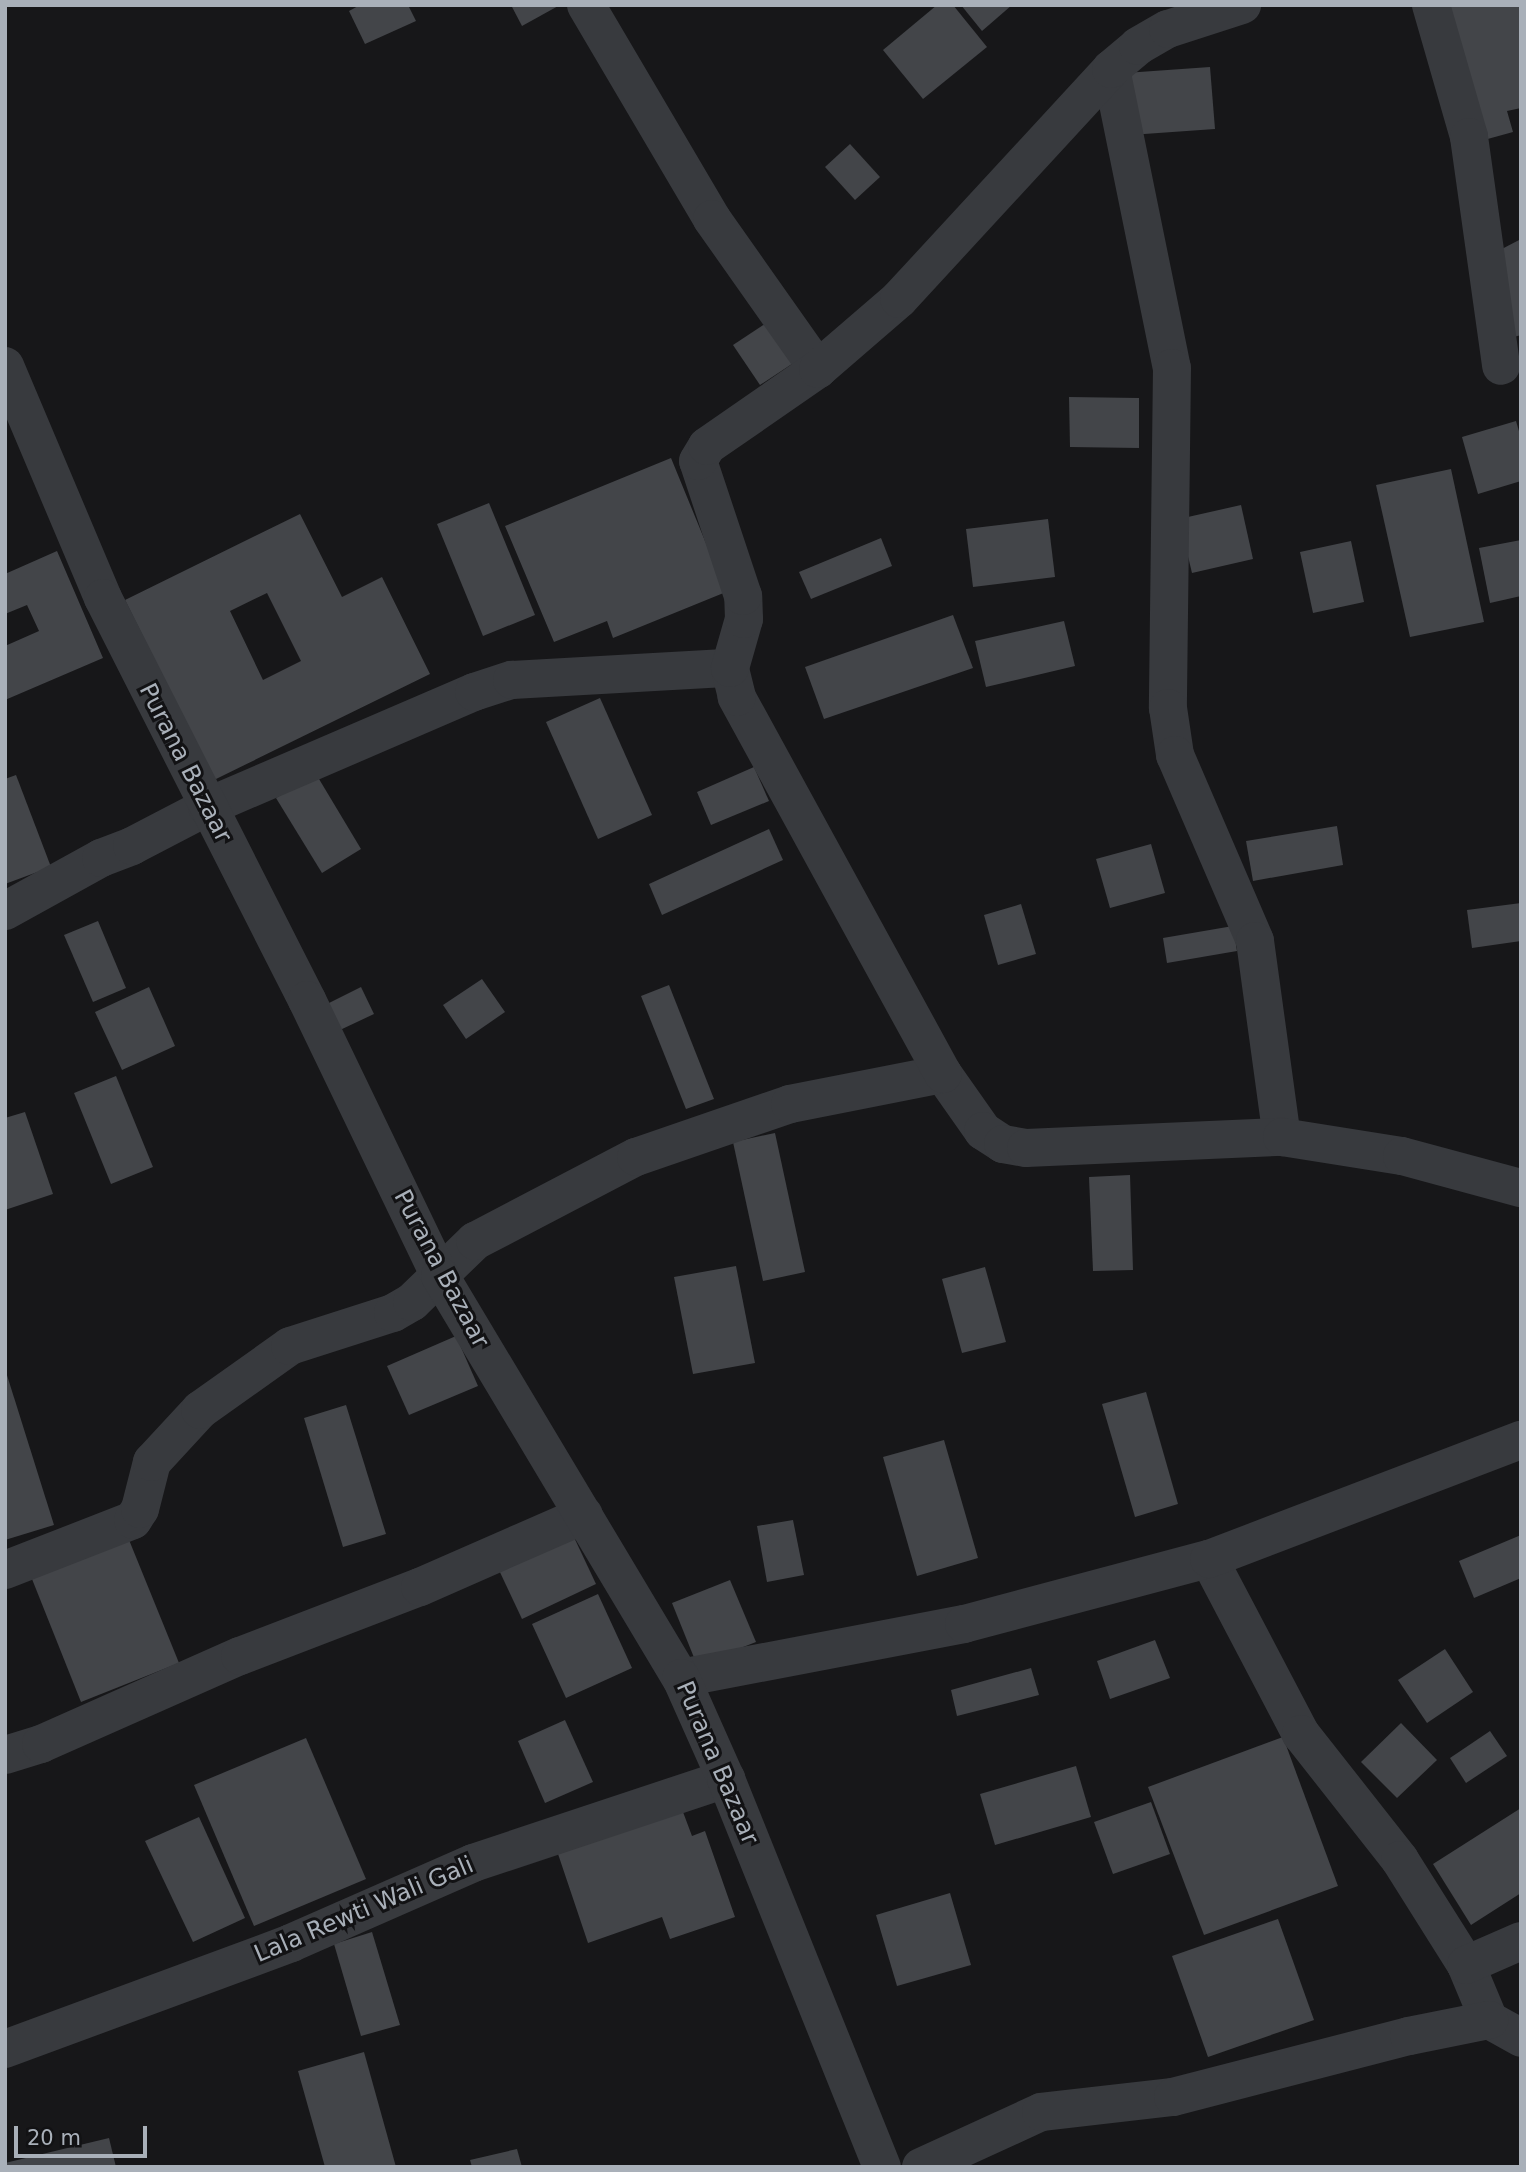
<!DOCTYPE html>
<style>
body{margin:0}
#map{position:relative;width:1526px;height:2172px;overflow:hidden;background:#171719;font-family:"DejaVu Sans",sans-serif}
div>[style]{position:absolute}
.building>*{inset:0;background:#434549}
.minor>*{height:38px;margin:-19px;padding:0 19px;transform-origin:19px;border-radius:19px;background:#383a3e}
.tertiary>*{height:38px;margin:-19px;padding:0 19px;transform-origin:19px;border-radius:19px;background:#383a3e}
span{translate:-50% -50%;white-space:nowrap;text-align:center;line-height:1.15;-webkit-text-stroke:6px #121214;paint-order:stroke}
.street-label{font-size:24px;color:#a9b0b9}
.frame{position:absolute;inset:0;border:7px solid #a9b0b9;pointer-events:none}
.scale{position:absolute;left:14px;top:2126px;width:133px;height:32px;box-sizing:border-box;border:4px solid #a9b0b9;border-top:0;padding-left:9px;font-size:21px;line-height:24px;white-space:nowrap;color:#a9b0b9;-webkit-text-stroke:5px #121214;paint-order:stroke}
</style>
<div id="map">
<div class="building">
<i style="clip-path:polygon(360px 5px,408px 5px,416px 21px,365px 44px,349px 11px)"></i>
<i style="clip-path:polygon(511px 5px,560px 5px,522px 26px)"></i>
<i style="clip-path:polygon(937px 5px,953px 5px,987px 47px,923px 99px,883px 50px)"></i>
<i style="clip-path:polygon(961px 5px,1012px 5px,982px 31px)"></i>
<i style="clip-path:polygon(1446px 5px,1521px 5px,1521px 108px,1507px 111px,1513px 132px,1484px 140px)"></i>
<i style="clip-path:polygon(1210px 67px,1215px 129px,1130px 135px,1125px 73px)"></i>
<i style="clip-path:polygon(850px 144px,880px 177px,855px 200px,825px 167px)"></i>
<i style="clip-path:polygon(1521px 239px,1521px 335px,1507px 339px,1498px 251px)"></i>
<i style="clip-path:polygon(771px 320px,798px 360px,760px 385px,733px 345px)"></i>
<i style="clip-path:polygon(1069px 397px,1139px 398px,1139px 448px,1070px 447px)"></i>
<i style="clip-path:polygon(1516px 421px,1521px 438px,1521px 481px,1478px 494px,1462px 437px)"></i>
<i style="clip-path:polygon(671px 458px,726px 592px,613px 638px,607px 621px,554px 642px,505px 526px)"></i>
<i style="clip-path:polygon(1451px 469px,1484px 622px,1410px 637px,1376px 485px)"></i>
<i style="clip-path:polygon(489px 503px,535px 615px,483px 636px,437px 524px)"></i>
<i style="clip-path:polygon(1241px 505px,1253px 559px,1192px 573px,1179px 519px)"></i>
<i style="clip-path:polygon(evenodd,300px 514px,342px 597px,382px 577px,430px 674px,214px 780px,125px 600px,300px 514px,267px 593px,301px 661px,263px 680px,230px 611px,267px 593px)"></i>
<i style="clip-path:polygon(1048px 519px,1055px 577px,973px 587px,966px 529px)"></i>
<i style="clip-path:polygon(881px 538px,892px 566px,811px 599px,799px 572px)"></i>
<i style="clip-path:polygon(1521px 540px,1521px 596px,1490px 603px,1479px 548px)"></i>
<i style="clip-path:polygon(1351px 541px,1364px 602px,1313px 613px,1300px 552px)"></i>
<i style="clip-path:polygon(57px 551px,103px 658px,5px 700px,5px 646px,39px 631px,27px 605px,5px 614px,5px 574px)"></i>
<i style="clip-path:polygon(953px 615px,973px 668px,824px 719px,805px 667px)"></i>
<i style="clip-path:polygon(1064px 621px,1075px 666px,986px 687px,975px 641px)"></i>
<i style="clip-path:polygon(600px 698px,652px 815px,598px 839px,546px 722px)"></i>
<i style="clip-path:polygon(754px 767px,769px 801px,711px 825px,697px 792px)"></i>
<i style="clip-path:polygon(316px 774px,361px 849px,322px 873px,276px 798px)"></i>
<i style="clip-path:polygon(16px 775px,51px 867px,5px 884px,5px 779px)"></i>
<i style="clip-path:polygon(1337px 826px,1343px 865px,1253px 881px,1246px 841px)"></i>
<i style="clip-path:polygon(769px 829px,783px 860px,662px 915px,649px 884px)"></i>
<i style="clip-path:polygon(1151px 844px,1165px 893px,1110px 908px,1096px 859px)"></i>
<i style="clip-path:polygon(1521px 903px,1521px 941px,1472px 948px,1467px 910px)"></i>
<i style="clip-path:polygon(1021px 904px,1036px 954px,998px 965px,984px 915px)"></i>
<i style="clip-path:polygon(98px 921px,126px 988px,93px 1002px,64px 935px)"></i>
<i style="clip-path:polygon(1233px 926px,1237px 951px,1167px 963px,1163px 938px)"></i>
<i style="clip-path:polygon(482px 979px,505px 1012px,466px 1039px,443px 1005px)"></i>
<i style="clip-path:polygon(669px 985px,714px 1099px,686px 1109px,641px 996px)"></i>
<i style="clip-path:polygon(149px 987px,175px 1046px,122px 1070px,95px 1012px)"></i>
<i style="clip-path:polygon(361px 987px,374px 1014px,340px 1030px,327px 1004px)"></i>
<i style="clip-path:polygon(116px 1076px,153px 1167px,111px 1184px,74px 1093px)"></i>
<i style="clip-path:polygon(25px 1112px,53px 1194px,5px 1210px,5px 1118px)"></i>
<i style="clip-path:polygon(775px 1133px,805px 1272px,763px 1281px,733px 1142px)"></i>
<i style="clip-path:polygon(1130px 1175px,1133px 1270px,1093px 1271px,1089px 1177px)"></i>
<i style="clip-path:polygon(736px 1266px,755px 1363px,693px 1374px,674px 1277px)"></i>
<i style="clip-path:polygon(985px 1267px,1006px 1342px,962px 1353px,942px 1279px)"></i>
<i style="clip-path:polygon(456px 1336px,478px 1386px,409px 1415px,387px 1366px)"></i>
<i style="clip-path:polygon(6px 1372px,54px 1525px,5px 1540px,5px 1373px)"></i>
<i style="clip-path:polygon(1146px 1392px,1178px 1504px,1135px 1517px,1102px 1404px)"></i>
<i style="clip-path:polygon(346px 1405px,386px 1534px,343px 1547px,304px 1418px)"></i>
<i style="clip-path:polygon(944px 1440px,978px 1558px,917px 1576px,883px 1457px)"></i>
<i style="clip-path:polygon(793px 1520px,804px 1575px,767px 1582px,757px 1526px)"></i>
<i style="clip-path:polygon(125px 1530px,179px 1663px,81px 1702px,28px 1569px)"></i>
<i style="clip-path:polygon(572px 1533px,596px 1584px,522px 1619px,498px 1568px)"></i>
<i style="clip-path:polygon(1521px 1535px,1521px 1578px,1474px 1598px,1459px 1561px)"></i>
<i style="clip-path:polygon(730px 1580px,756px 1642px,697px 1665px,672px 1603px)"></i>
<i style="clip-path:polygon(598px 1594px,632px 1668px,566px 1698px,532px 1624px)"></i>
<i style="clip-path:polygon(1155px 1640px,1170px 1678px,1110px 1699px,1097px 1661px)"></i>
<i style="clip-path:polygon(1445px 1649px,1473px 1692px,1427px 1723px,1398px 1680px)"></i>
<i style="clip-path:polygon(1031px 1668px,1039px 1695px,957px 1716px,951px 1690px)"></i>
<i style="clip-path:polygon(565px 1720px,593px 1782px,545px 1803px,518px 1741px)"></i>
<i style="clip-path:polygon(1401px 1723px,1437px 1760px,1397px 1798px,1361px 1762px)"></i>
<i style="clip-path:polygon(1490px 1731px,1507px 1756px,1466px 1783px,1450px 1758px)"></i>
<i style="clip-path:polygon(1283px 1737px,1338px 1886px,1204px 1935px,1148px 1787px)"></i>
<i style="clip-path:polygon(306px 1738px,366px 1879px,254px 1926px,194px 1785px)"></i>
<i style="clip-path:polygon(1076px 1766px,1091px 1817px,995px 1845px,980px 1794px)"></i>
<i style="clip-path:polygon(1151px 1802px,1170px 1854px,1113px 1874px,1094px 1822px)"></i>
<i style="clip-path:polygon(680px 1804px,692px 1836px,705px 1831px,735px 1917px,670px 1939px,662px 1917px,588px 1943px,556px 1848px)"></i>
<i style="clip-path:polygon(1521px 1808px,1521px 1893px,1471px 1925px,1433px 1864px)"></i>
<i style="clip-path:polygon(199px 1817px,245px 1918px,193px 1942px,145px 1841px)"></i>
<i style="clip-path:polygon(950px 1893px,971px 1965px,897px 1986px,876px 1915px)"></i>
<i style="clip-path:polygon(1278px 1919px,1314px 2020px,1208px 2057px,1172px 1956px)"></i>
<i style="clip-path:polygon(372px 1932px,400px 2025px,361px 2036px,334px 1944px)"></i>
<i style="clip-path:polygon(364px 2052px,396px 2167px,325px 2167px,298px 2071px)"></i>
<i style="clip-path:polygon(109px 2138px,116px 2167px,5px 2167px,5px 2163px)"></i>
<i style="clip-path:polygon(517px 2149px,522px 2167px,472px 2167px,470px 2160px)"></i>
</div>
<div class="minor">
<i style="left:586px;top:5px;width:248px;rotate:59.5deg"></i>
<i style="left:712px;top:219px;width:184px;rotate:54.8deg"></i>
<i style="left:1431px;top:5px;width:137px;rotate:73.9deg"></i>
<i style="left:1469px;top:137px;width:231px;rotate:82deg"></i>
<i style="left:1111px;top:69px;width:305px;rotate:78.5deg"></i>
<i style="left:1172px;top:368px;width:340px;rotate:90.7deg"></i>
<i style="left:1168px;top:708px;width:48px;rotate:81.5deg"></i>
<i style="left:1175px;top:755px;width:202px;rotate:66.7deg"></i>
<i style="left:1255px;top:941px;width:198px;rotate:82.2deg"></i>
<i style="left:5px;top:911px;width:110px;rotate:-28.9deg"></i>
<i style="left:101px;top:858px;width:33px;rotate:-21deg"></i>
<i style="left:132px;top:846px;width:85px;rotate:-27.5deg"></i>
<i style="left:207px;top:807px;width:291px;rotate:-23.3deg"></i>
<i style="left:474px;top:692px;width:40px;rotate:-18deg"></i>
<i style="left:512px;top:680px;width:218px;rotate:-3.2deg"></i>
<i style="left:943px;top:1074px;width:70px;rotate:54.9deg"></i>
<i style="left:983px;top:1131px;width:24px;rotate:33deg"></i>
<i style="left:1003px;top:1144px;width:23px;rotate:10deg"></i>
<i style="left:1026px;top:1148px;width:256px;rotate:-2.5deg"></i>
<i style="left:1282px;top:1137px;width:121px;rotate:9deg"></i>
<i style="left:1402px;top:1156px;width:123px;rotate:15.1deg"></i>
<i style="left:1209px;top:1559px;width:198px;rotate:62.3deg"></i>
<i style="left:1301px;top:1734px;width:160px;rotate:51.8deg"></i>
<i style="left:1400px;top:1860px;width:124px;rotate:57.8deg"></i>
<i style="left:1466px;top:1965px;width:60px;rotate:67.3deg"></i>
<i style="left:1489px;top:2020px;width:37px;rotate:29deg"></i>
<i style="left:5px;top:1570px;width:137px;rotate:-21.3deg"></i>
<i style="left:133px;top:1520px;width:13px;rotate:-58deg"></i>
<i style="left:140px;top:1509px;width:49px;rotate:-75.7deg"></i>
<i style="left:152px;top:1462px;width:71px;rotate:-47.3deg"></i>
<i style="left:200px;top:1410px;width:110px;rotate:-35.4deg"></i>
<i style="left:290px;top:1346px;width:108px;rotate:-17.8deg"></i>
<i style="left:393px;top:1313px;width:22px;rotate:-30deg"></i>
<i style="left:412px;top:1302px;width:88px;rotate:-44.1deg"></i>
<i style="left:475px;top:1241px;width:182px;rotate:-27.6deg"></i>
<i style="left:636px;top:1157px;width:163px;rotate:-19deg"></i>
<i style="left:790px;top:1104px;width:156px;rotate:-11.1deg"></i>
<i style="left:943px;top:1074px;width:430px;rotate:-118.7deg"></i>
<i style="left:737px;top:697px;width:30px;rotate:-104deg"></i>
<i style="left:730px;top:668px;width:51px;rotate:-74.1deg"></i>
<i style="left:744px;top:619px;width:23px;rotate:-92deg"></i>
<i style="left:743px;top:596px;width:142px;rotate:-108.4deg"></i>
<i style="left:698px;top:461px;width:17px;rotate:-59deg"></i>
<i style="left:707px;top:446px;width:135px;rotate:-34.7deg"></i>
<i style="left:818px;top:369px;width:107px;rotate:-40.8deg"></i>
<i style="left:899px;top:299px;width:313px;rotate:-47.3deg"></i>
<i style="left:1111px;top:69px;width:35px;rotate:-40deg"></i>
<i style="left:1138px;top:46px;width:34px;rotate:-30deg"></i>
<i style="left:1168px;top:29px;width:78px;rotate:-18deg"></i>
<i style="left:681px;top:1678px;width:288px;rotate:-10.8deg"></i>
<i style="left:964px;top:1624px;width:253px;rotate:-14.9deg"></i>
<i style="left:1209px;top:1559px;width:334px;rotate:-20.9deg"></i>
<i style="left:5px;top:1755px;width:38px;rotate:-17deg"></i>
<i style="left:41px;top:1744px;width:218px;rotate:-23.9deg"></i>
<i style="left:240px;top:1656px;width:193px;rotate:-21deg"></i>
<i style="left:420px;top:1587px;width:179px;rotate:-23.7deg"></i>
<i style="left:1466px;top:1965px;width:60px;rotate:-23.6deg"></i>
<i style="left:5px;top:2049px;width:305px;rotate:-20.3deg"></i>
<i style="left:291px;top:1943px;width:199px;rotate:-23.7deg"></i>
<i style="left:473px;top:1863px;width:267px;rotate:-18.4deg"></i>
<i style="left:921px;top:2167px;width:132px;rotate:-24.6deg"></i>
<i style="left:1041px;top:2112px;width:133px;rotate:-6.5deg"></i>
<i style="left:1173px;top:2097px;width:244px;rotate:-14.5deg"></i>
<i style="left:1409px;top:2036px;width:82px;rotate:-11.3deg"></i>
</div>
<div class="tertiary">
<i style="left:5px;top:366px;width:252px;rotate:67.1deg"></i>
<i style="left:103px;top:598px;width:451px;rotate:63.1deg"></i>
<i style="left:307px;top:1000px;width:306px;rotate:64.3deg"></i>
<i style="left:440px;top:1276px;width:469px;rotate:59.1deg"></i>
<i style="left:681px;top:1678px;width:111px;rotate:66deg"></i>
<i style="left:726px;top:1779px;width:418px;rotate:68.1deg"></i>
</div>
<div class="street-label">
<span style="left:185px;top:763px;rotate:63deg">Purana Bazaar</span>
<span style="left:441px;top:1269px;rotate:62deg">Purana Bazaar</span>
<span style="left:717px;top:1763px;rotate:67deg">Purana Bazaar</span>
<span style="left:364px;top:1910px;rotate:-23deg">Lala Rewti Wali Gali</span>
</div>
<div class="frame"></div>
<div class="scale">20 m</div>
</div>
